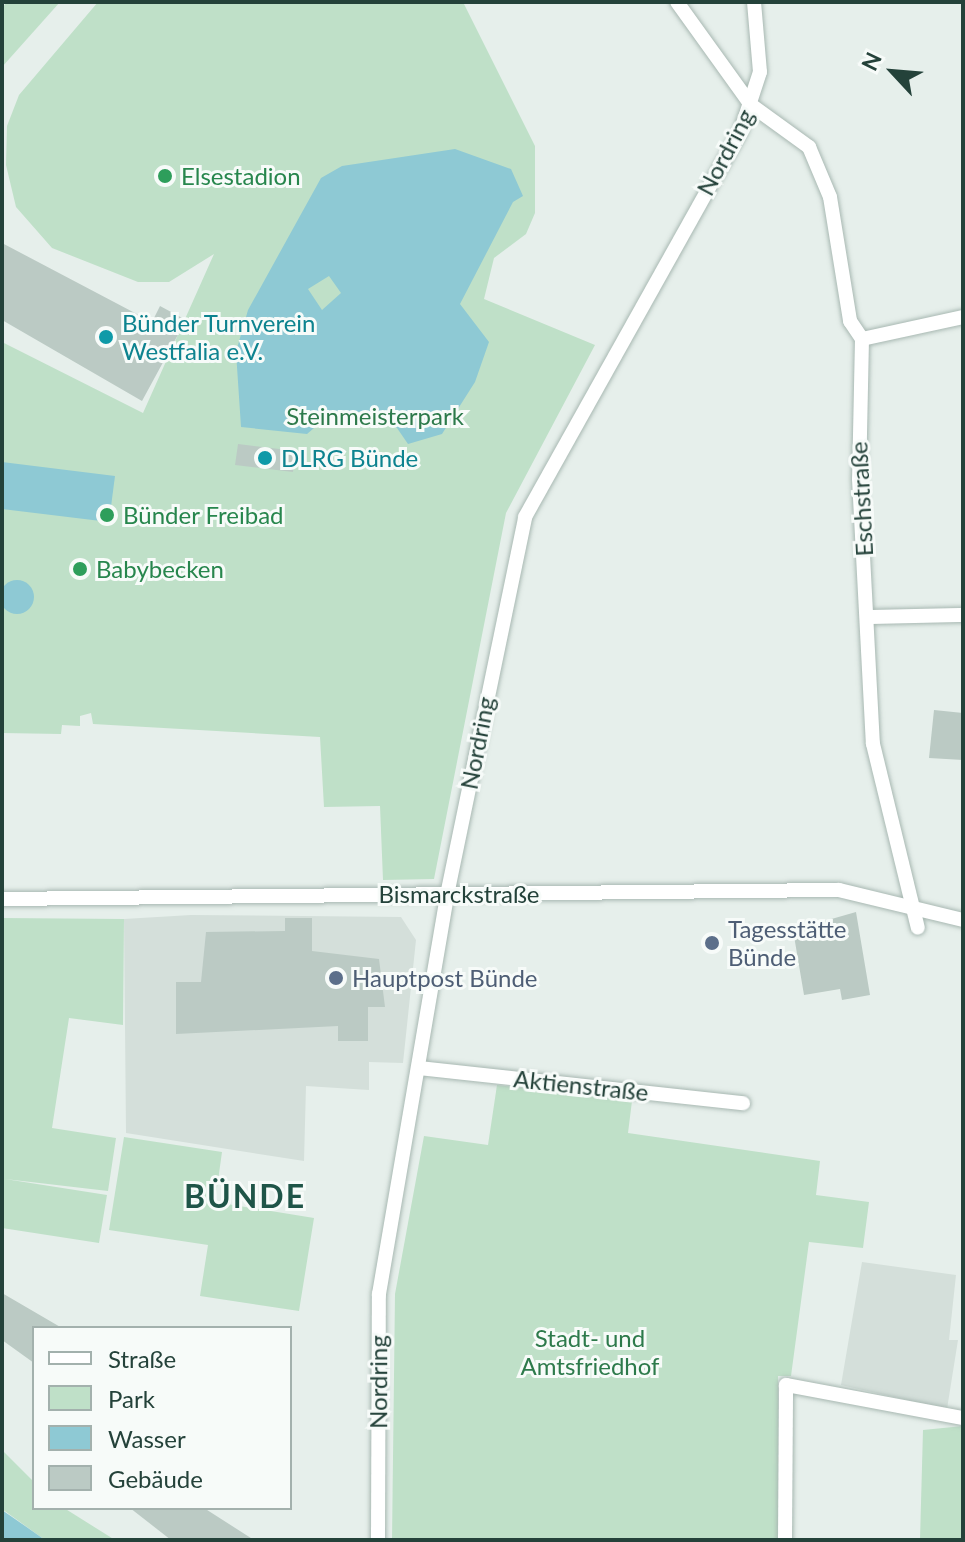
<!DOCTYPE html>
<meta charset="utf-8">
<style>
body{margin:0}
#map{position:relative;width:965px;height:1542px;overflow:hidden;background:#e6efeb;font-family:Lato,sans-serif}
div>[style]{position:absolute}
.built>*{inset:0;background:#d4dfda}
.green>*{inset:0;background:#bfe0c8}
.water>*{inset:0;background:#8ec9d4}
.round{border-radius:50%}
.building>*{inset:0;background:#bbcac4}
.roads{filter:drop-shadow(0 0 2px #a8b8b2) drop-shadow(0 0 2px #a8b8b2)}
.street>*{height:14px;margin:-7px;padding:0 7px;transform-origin:7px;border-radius:7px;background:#fff}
.dots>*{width:22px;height:22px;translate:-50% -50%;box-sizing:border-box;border:4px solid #f7fbf9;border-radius:50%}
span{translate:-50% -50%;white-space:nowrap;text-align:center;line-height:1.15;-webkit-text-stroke:6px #f7fbf9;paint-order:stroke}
.street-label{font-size:24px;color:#24423a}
.leisure-label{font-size:24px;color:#27864d}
.left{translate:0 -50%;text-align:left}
.culture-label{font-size:24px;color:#0d838f}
.park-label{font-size:24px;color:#2d7a4b}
.service-label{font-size:24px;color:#4e5e75}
.district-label{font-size:32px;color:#1f5548;font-weight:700;letter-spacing:2px}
.frame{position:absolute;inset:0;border:4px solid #24423a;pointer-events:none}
.legend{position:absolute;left:32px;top:1326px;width:260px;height:184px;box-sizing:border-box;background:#f7fbf9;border:2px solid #a3b1ad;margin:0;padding:10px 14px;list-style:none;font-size:24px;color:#24423a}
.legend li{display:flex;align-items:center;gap:16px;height:40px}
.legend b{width:40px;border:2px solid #a3b1ad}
.north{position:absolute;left:853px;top:32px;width:80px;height:80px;-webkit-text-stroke:6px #f7fbf9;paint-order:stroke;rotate:296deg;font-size:22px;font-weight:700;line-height:32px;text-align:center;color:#24423a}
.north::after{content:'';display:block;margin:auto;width:28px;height:36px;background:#24423a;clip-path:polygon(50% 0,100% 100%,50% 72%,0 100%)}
</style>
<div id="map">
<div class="built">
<i style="clip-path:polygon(191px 915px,401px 917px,416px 940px,403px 1063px,369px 1062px,369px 1090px,306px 1086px,304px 1161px,126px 1133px,124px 919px)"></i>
<i style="clip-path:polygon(862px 1262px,956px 1275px,949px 1340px,958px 1340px,947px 1409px,841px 1385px)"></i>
</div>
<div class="green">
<i style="clip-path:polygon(7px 2px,60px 2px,2px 67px,2px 8px)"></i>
<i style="clip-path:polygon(98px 2px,463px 2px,535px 146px,535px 213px,526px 234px,494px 258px,484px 299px,595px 345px,506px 513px,434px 879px,383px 880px,380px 806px,324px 807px,320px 737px,93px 724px,91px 713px,80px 716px,80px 726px,62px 725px,61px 734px,2px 733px,2px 342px,143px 413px,214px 254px,169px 282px,138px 282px,52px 248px,16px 207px,6px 165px,7px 126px,19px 95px)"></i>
<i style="clip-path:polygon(2px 918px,124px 919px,123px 1025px,69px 1018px,52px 1128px,116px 1138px,108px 1191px,5px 1179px,107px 1195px,99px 1243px,2px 1228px)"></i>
<i style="clip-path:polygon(497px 1085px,632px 1101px,628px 1133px,820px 1161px,816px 1195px,869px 1202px,863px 1248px,809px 1242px,791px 1376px,778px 1376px,778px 1540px,392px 1540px,395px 1294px,424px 1136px,488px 1145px)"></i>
<i style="clip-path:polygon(124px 1137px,222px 1152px,215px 1202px,314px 1218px,299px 1311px,200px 1296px,208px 1245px,109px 1230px)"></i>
<i style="clip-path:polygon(963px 1426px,963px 1540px,920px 1540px,923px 1430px)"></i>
<i style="clip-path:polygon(2px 1450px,34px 1482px,34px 1508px,64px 1508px,115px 1540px,45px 1540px,2px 1509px)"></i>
</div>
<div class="water">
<i style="clip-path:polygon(evenodd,455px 149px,511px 169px,523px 196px,513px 202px,460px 304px,489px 342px,475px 382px,442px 434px,408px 444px,397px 428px,365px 411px,328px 416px,307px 434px,241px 427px,236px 352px,248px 310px,321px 178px,342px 166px,455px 149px,329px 276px,341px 293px,322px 310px,308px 289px,329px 276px)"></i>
<i style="clip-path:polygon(2px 462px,115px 476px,109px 522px,2px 509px)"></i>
<i class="round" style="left:0;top:580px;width:34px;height:34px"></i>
<i style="clip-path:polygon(2px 1510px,28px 1528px,45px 1540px,2px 1540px)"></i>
</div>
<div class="building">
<i style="clip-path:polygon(2px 243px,152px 322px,160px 306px,186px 320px,142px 401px,2px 320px)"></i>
<i style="clip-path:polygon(238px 444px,296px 451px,293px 472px,235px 465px)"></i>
<i style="clip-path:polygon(934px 710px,963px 713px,963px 760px,929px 758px)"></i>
<i style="clip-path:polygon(856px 912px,870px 995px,842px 1000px,840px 989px,804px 995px,793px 930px)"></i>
<i style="clip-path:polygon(285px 918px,312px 918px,312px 951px,379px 959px,385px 1007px,368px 1007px,368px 1041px,338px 1041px,338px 1026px,176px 1034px,176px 982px,201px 982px,206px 932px,285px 931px)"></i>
<i style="clip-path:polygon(2px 1293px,62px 1328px,34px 1328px,34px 1363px,2px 1340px)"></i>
<i style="clip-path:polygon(130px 1508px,204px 1508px,254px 1540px,171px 1540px)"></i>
</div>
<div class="roads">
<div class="street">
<i style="left:677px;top:2px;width:127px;rotate:54.3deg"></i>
<i style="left:751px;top:105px;width:72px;rotate:35.9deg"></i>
<i style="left:809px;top:147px;width:54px;rotate:67.2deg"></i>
<i style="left:830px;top:197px;width:126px;rotate:80.8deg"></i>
<i style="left:850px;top:321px;width:22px;rotate:56deg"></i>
<i style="left:862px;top:339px;width:140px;rotate:91.2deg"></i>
<i style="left:859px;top:479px;width:265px;rotate:87deg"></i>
<i style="left:873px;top:744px;width:189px;rotate:76.3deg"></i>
<i style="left:862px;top:339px;width:103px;rotate:-12.3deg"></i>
<i style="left:867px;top:617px;width:96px;rotate:-1.2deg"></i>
<i style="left:2px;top:899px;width:837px;rotate:-0.62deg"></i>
<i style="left:839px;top:890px;width:128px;rotate:13.6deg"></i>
<i style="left:419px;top:1068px;width:326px;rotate:6.2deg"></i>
<i style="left:378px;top:1540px;width:246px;rotate:-89.8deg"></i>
<i style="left:379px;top:1294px;width:405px;rotate:-80.3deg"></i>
<i style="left:447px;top:895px;width:386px;rotate:-78.3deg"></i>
<i style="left:525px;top:517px;width:443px;rotate:-60.8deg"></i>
<i style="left:741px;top:130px;width:61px;rotate:-71.9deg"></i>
<i style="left:760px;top:72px;width:70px;rotate:-94.9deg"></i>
<i style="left:785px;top:1540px;width:155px;rotate:-89.6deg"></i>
<i style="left:786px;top:1385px;width:180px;rotate:10.6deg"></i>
</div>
</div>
<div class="dots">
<i style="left:165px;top:176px;background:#2e9e5b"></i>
<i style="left:106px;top:337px;background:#0f9aa8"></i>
<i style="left:265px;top:458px;background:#0f9aa8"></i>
<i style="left:107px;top:515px;background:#2e9e5b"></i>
<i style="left:80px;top:569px;background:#2e9e5b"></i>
<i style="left:712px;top:943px;background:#5c6f8a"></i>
<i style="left:336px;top:978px;background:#5c6f8a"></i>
</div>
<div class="street-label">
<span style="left:725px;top:152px;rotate:-62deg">Nordring</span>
<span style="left:861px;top:499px;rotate:-93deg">Eschstraße</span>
<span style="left:477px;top:743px;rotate:-79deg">Nordring</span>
<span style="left:459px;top:894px">Bismarckstraße</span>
<span style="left:581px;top:1085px;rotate:6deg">Aktienstraße</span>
<span style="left:378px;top:1382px;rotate:-90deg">Nordring</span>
</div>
<div class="leisure-label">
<span class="left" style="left:181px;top:176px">Elsestadion</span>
<span class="left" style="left:123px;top:515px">Bünder Freibad</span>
<span class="left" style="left:96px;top:569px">Babybecken</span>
</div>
<div class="culture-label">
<span class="left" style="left:122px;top:337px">Bünder Turnverein<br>Westfalia e.V.</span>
<span class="left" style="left:281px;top:458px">DLRG Bünde</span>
</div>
<div class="park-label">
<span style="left:375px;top:416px">Steinmeisterpark</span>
<span style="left:590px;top:1352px">Stadt- und<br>Amtsfriedhof</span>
</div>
<div class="service-label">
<span class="left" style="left:728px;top:943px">Tagesstätte<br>Bünde</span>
<span class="left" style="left:352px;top:978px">Hauptpost Bünde</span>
</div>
<div class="district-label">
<span style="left:245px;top:1196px">BÜNDE</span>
</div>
<div class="frame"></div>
<ul class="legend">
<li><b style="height:10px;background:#fff"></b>Straße</li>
<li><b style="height:22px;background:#bfe0c8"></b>Park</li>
<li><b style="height:22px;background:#8ec9d4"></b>Wasser</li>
<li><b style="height:22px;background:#bbcac4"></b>Gebäude</li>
</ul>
<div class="north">N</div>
</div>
